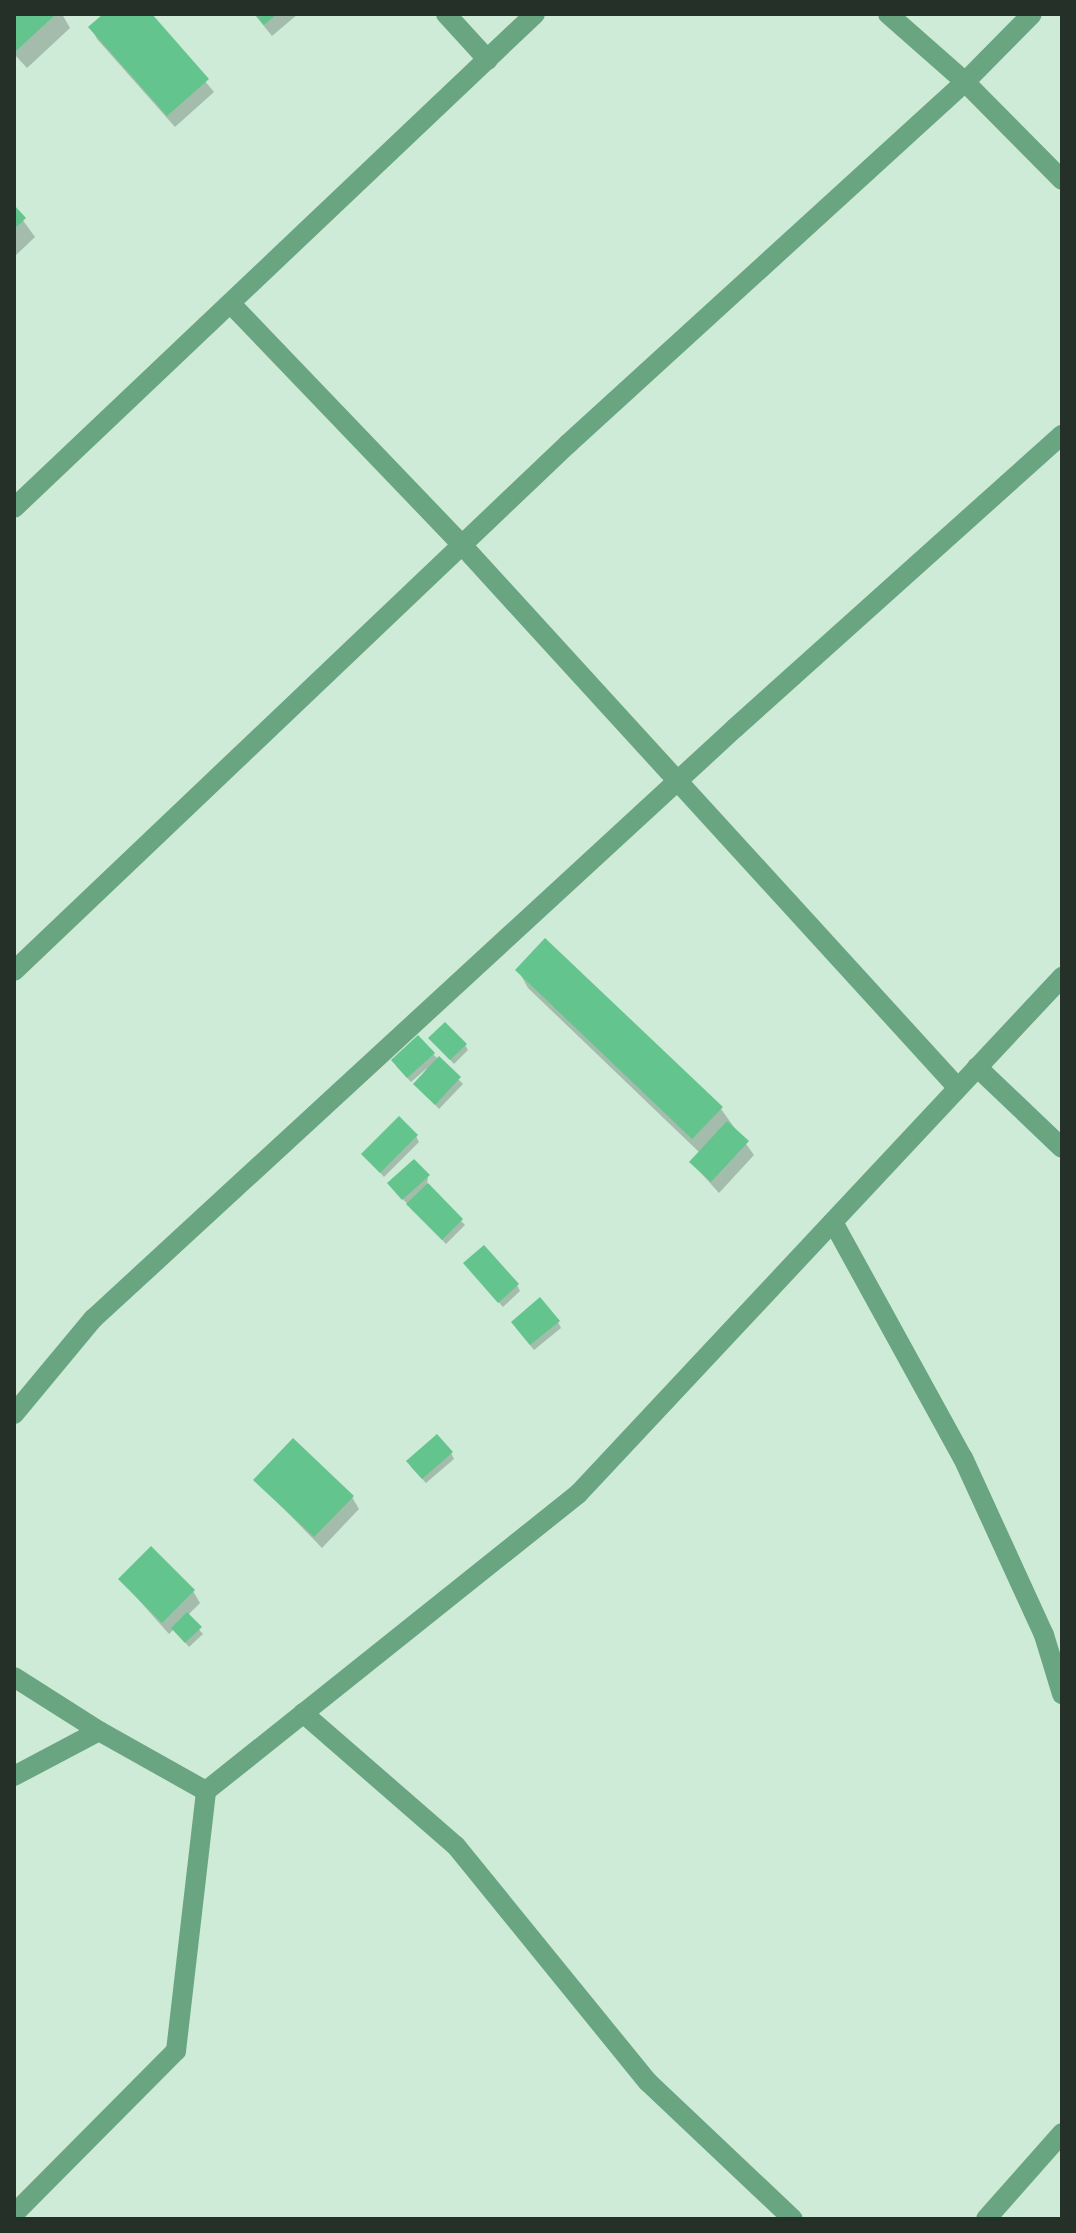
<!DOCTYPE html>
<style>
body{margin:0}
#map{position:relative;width:1076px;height:2233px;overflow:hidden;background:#ceebd8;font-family:"Roboto Condensed",sans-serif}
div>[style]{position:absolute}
.shadow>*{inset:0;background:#0003}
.building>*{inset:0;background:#64c48d}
.minor>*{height:20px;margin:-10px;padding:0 10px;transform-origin:10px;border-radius:10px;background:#6aa581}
span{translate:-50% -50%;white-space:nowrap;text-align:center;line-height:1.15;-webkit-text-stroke:6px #dbf9e5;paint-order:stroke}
.frame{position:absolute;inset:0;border:16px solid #253029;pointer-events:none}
</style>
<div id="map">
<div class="shadow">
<i style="clip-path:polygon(14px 14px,62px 14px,70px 28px,27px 68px,14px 54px)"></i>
<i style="clip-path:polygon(106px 14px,149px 14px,214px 92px,175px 127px,97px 39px,91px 27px)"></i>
<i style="clip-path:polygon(254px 14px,298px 14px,272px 36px)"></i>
<i style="clip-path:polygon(14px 208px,35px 237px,14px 257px)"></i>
<i style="clip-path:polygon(518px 970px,721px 1109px,754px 1155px,719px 1193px,691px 1162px,700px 1153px,528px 988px)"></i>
<i style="clip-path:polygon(434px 1043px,465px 1045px,468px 1050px,454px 1064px)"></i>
<i style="clip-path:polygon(433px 1054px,463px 1084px,439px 1109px,416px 1084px,427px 1068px,411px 1082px,396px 1066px)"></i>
<i style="clip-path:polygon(416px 1136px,419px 1142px,384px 1177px,363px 1154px)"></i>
<i style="clip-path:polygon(428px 1177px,427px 1185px,465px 1225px,446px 1244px,393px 1189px)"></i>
<i style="clip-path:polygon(469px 1269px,517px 1285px,520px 1291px,503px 1307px)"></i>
<i style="clip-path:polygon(558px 1322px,561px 1328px,534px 1350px,516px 1328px)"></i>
<i style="clip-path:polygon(451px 1453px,454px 1459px,426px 1483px,411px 1467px)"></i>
<i style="clip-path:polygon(256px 1480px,352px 1497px,359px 1509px,322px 1548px)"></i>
<i style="clip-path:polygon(120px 1579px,193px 1591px,200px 1603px,187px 1616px,203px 1634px,189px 1647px,174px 1629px,169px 1634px)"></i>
</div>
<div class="building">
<i style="clip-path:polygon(14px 14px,56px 14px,16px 51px)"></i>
<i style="clip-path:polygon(103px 14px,152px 14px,209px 79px,167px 116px,88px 27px)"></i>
<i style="clip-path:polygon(255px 14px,277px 14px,264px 25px)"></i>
<i style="clip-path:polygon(14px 205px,26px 218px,14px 229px)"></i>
<i style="clip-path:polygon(545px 938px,723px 1107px,692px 1139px,515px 970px)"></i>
<i style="clip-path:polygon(445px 1022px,467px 1044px,450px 1060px,428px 1038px)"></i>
<i style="clip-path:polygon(418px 1035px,435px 1053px,407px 1078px,391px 1060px)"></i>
<i style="clip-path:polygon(439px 1056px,461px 1077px,435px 1105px,413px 1084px)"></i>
<i style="clip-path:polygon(399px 1116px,418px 1135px,380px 1173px,361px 1154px)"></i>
<i style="clip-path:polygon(727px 1121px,749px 1141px,711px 1182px,689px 1162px)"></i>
<i style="clip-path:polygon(414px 1159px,430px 1175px,402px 1200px,387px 1183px)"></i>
<i style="clip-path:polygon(428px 1183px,463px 1219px,442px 1240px,406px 1204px)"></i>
<i style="clip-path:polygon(484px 1245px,519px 1284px,498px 1303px,463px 1263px)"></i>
<i style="clip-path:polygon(540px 1297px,560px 1321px,530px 1345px,511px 1322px)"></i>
<i style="clip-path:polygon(437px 1434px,453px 1452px,422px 1479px,406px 1461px)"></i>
<i style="clip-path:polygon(293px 1438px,354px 1496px,314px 1537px,253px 1480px)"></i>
<i style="clip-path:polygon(151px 1546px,195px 1590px,162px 1623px,118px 1579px)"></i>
<i style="clip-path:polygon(187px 1612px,202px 1627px,185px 1643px,171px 1628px)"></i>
</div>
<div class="minor">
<i style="left:446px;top:14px;width:62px;rotate:47.6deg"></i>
<i style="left:888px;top:14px;width:103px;rotate:41.4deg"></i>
<i style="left:965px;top:82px;width:138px;rotate:45.3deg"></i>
<i style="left:231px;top:304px;width:334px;rotate:46.2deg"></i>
<i style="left:462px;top:545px;width:735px;rotate:47.59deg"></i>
<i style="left:14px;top:508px;width:718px;rotate:-43.48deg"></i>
<i style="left:14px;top:971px;width:765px;rotate:-43.57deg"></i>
<i style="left:568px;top:444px;width:537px;rotate:-42.36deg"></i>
<i style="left:965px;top:82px;width:95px;rotate:-45.4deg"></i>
<i style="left:977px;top:1067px;width:117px;rotate:43.6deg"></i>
<i style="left:833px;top:1222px;width:269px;rotate:61.2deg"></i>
<i style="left:963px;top:1458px;width:195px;rotate:65.4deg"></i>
<i style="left:1044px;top:1635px;width:62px;rotate:73deg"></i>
<i style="left:14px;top:1414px;width:124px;rotate:-50.3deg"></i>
<i style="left:93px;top:1319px;width:873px;rotate:-42.63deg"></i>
<i style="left:735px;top:728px;width:439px;rotate:-41.9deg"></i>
<i style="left:14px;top:1677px;width:101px;rotate:32.4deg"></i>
<i style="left:303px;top:1713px;width:203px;rotate:41deg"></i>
<i style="left:456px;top:1846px;width:304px;rotate:50.9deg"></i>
<i style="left:648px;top:2082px;width:199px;rotate:43.4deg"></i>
<i style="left:14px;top:1776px;width:96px;rotate:-27.9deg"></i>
<i style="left:99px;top:1731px;width:123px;rotate:29.3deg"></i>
<i style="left:206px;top:1791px;width:477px;rotate:-38.6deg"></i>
<i style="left:579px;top:1493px;width:707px;rotate:-46.89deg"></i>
<i style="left:14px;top:2214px;width:230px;rotate:-45.2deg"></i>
<i style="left:176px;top:2051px;width:262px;rotate:-83.4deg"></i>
<i style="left:986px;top:2219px;width:115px;rotate:-48.5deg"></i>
</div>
<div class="frame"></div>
</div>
